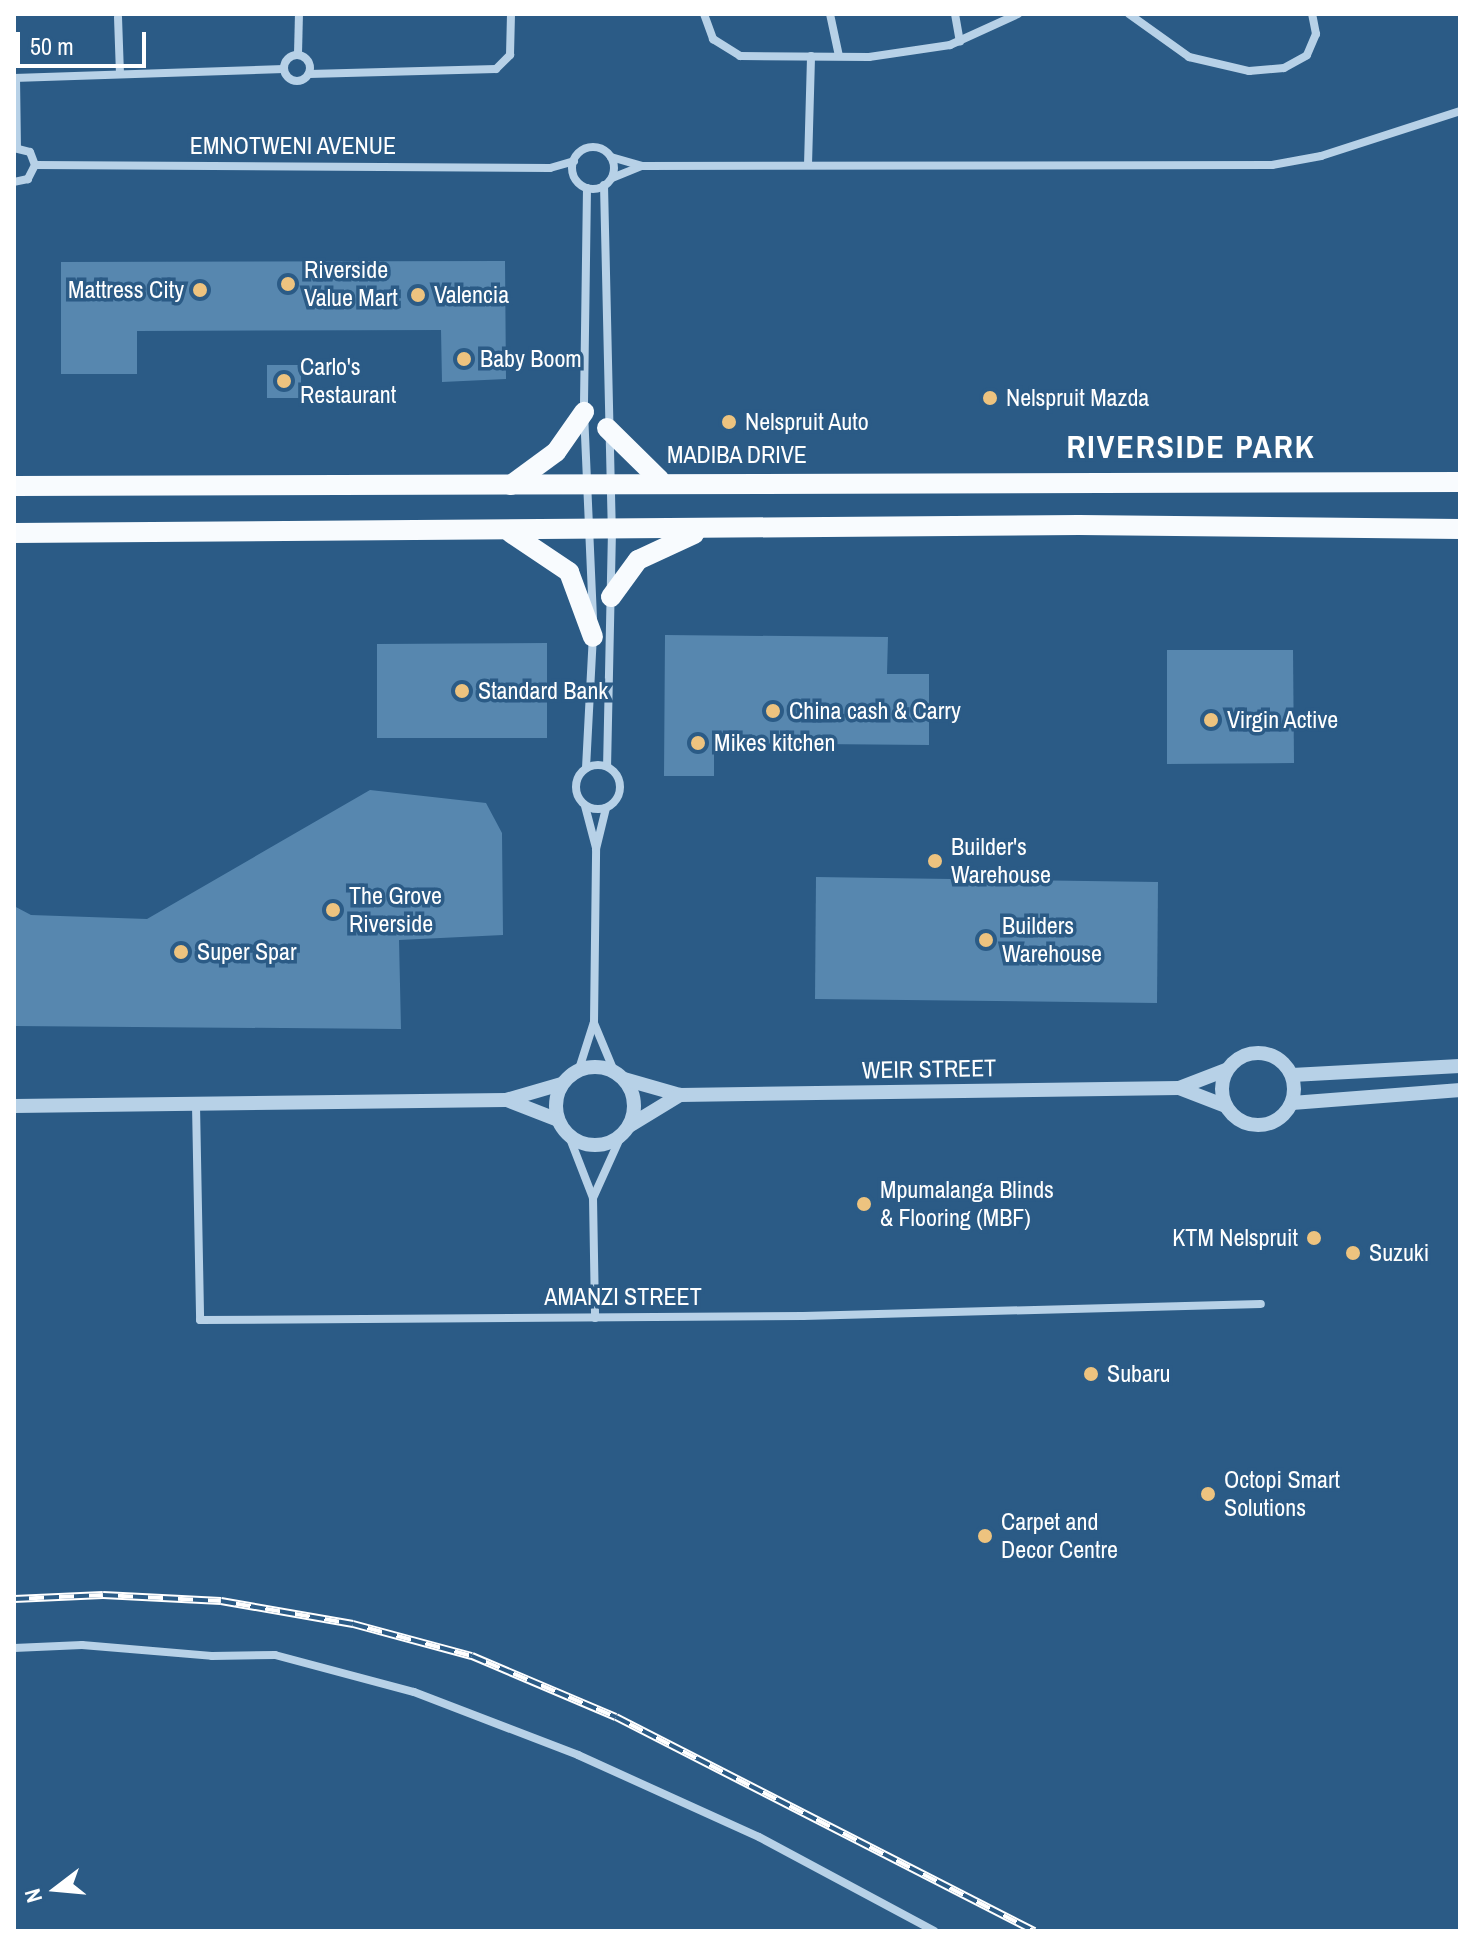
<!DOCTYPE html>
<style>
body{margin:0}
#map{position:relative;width:1474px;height:1945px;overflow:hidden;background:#2b5b86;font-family:"Archivo Narrow",sans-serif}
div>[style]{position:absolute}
.building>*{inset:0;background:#5787af}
.minor>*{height:8px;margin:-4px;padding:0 4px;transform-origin:4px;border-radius:4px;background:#b7d1e7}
.minor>.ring{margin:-4px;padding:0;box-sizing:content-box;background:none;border:8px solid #b7d1e7;border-radius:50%}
.tertiary>*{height:14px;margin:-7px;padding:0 7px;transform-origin:7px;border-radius:7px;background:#b7d1e7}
.tertiary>.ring{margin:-7px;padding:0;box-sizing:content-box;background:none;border:14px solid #b7d1e7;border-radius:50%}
.primary>*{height:20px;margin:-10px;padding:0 10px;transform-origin:10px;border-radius:10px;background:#f8fbfe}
.rail>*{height:8px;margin-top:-4px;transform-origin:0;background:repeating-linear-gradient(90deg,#2b5b86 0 15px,#fff 0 30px);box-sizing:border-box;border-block:2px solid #fff}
.dots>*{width:22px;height:22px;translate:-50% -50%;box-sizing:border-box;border:4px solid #2b5b86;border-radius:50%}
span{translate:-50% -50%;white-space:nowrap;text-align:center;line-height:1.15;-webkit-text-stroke:7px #2b5b86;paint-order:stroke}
.street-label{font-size:24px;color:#fff}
.poi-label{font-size:24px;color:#fff}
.left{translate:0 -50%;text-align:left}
.right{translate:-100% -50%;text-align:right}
.district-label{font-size:32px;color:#fff;font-weight:700;letter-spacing:2px}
.frame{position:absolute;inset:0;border:16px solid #fff;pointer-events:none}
.north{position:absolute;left:16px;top:1849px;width:80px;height:80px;-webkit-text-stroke:6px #2b5b86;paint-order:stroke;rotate:254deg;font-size:22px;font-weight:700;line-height:32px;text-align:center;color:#fff}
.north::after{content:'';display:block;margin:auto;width:28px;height:36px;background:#fff;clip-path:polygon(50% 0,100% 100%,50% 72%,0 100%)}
.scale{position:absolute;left:16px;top:32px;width:130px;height:36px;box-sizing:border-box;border:4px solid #fff;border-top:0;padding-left:10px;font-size:24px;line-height:28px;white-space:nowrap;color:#fff;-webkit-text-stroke:6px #2b5b86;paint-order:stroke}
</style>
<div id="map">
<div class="building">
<i style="clip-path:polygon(505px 261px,506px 379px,442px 382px,441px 330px,137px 331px,137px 374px,61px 374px,61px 262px)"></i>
<i style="clip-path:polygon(267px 365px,301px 365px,301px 398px,267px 398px)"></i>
<i style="clip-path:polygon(665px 635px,888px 637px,887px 674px,929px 674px,929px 745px,714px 743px,714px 776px,664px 776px)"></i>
<i style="clip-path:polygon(547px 643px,547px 738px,377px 738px,377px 644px)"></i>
<i style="clip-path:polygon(1167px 650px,1293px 650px,1294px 763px,1167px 764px)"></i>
<i style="clip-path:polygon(370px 790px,486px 803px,502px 833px,503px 935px,399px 940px,401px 1029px,14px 1026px,14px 906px,31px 915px,147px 919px)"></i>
<i style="clip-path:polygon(816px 877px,1158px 882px,1157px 1003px,815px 999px)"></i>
</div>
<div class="minor">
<i style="left:704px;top:14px;width:27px;rotate:70deg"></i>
<i style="left:713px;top:39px;width:32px;rotate:32deg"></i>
<i style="left:740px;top:56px;width:129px;rotate:0.4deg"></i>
<i style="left:869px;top:57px;width:82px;rotate:-8.4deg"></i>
<i style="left:950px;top:45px;width:75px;rotate:-24.5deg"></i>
<i style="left:830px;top:14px;width:43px;rotate:77.9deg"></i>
<i style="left:955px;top:14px;width:28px;rotate:80deg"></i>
<i style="left:1129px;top:14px;width:74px;rotate:35.6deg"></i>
<i style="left:1189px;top:57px;width:62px;rotate:13.1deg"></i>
<i style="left:1249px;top:71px;width:35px;rotate:-5deg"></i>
<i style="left:1284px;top:68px;width:26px;rotate:-29deg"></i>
<i style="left:1307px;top:55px;width:23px;rotate:-67deg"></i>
<i style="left:1316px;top:34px;width:20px;rotate:-101deg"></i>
<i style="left:118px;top:17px;width:57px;rotate:88deg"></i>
<i style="left:298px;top:54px;width:40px;rotate:-88.6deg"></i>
<i class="ring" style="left:284px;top:55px;width:18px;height:18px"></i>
<i style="left:309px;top:74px;width:187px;rotate:-1.5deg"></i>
<i style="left:496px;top:69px;width:20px;rotate:-45deg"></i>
<i style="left:510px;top:55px;width:41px;rotate:-88.6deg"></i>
<i style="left:14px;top:78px;width:270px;rotate:-1.9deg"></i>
<i style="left:16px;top:78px;width:69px;rotate:89.2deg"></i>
<i class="ring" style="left:572px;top:147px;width:34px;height:34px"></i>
<i style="left:14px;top:148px;width:16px;rotate:14deg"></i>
<i style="left:30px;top:152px;width:14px;rotate:69deg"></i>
<i style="left:35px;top:165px;width:16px;rotate:117deg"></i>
<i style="left:28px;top:179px;width:14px;rotate:168deg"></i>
<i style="left:611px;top:157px;width:32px;rotate:16deg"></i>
<i style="left:642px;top:166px;width:630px;rotate:-0.09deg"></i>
<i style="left:1272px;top:165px;width:50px;rotate:-10.4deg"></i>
<i style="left:1321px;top:156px;width:146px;rotate:-17.9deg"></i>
<i style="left:35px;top:165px;width:515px;rotate:0.33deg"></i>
<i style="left:550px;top:168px;width:25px;rotate:-16deg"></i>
<i style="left:808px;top:165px;width:109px;rotate:-88.4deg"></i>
<i style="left:612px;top:178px;width:31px;rotate:-22deg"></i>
<i style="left:604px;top:185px;width:345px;rotate:88.7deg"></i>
<i style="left:612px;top:530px;width:236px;rotate:91.2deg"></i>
<i style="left:587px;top:188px;width:224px;rotate:90.8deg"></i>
<i style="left:584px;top:412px;width:207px;rotate:87.5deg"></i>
<i class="ring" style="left:576px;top:765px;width:36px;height:36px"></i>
<i style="left:586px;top:768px;width:132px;rotate:-87deg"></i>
<i style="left:585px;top:806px;width:43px;rotate:75.3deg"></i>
<i style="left:594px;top:1023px;width:52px;rotate:67.4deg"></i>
<i style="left:579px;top:1069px;width:49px;rotate:-72.3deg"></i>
<i style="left:594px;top:1022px;width:173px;rotate:-89.3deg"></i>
<i style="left:596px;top:849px;width:42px;rotate:-76.3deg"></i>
<i style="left:196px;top:1105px;width:215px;rotate:88.9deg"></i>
<i style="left:200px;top:1320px;width:603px;rotate:-0.38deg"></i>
<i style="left:803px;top:1316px;width:458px;rotate:-1.5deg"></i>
<i style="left:569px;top:1136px;width:66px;rotate:68.8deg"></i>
<i style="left:593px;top:1198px;width:120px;rotate:89deg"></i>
<i style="left:593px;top:1198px;width:68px;rotate:-65.7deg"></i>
<i style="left:14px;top:1648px;width:68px;rotate:-2.5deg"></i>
<i style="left:82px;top:1645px;width:130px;rotate:4.8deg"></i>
<i style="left:212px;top:1656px;width:63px;rotate:-0.9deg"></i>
<i style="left:275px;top:1655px;width:144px;rotate:14.9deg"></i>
<i style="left:414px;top:1692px;width:176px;rotate:21deg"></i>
<i style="left:578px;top:1755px;width:199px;rotate:24.4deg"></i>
<i style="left:759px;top:1837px;width:199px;rotate:28.2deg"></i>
</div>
<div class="tertiary">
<i class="ring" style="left:1222px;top:1053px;width:58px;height:58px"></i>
<i class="ring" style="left:556px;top:1067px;width:64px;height:64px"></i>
<i style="left:1292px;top:1075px;width:168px;rotate:-3.1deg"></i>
<i style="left:624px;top:1079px;width:58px;rotate:15.9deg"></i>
<i style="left:680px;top:1095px;width:499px;rotate:-0.8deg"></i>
<i style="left:1179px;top:1088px;width:50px;rotate:-21deg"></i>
<i style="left:1179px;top:1088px;width:50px;rotate:21deg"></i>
<i style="left:507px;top:1100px;width:55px;rotate:21.4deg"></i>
<i style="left:1292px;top:1103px;width:169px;rotate:-4.4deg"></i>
<i style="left:14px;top:1106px;width:492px;rotate:-0.7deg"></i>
<i style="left:506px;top:1100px;width:57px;rotate:-16.2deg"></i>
<i style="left:629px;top:1126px;width:60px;rotate:-31.3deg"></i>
</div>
<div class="primary">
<i style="left:607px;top:428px;width:74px;rotate:44.5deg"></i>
<i style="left:511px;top:485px;width:56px;rotate:-36.3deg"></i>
<i style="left:556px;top:452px;width:49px;rotate:-55deg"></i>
<i style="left:14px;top:486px;width:1446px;rotate:-0.16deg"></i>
<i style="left:14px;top:533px;width:1065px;rotate:-0.43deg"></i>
<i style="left:1079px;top:525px;width:381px;rotate:0.6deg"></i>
<i style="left:511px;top:533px;width:70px;rotate:33.9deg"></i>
<i style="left:569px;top:572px;width:69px;rotate:69.7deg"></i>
<i style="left:611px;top:597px;width:46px;rotate:-53.9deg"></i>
<i style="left:638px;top:560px;width:62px;rotate:-24.9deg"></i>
</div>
<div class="rail">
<i style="left:14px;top:1599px;width:89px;rotate:-2.6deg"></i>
<i style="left:103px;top:1595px;width:118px;rotate:2.9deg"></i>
<i style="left:221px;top:1601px;width:134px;rotate:9.9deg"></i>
<i style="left:353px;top:1624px;width:123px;rotate:15.1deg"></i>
<i style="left:472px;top:1656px;width:156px;rotate:23deg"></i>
<i style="left:616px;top:1717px;width:470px;rotate:27.1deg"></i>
</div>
<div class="dots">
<i style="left:288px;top:284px;background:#edc37f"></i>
<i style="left:200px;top:290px;background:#edc37f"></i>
<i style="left:418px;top:295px;background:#edc37f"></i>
<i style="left:464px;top:359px;background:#edc37f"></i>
<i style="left:284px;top:381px;background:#edc37f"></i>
<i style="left:990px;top:398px;background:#edc37f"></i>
<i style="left:729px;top:422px;background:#edc37f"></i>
<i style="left:462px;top:691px;background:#edc37f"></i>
<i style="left:773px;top:711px;background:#edc37f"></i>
<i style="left:1211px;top:720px;background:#edc37f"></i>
<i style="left:698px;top:743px;background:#edc37f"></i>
<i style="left:935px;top:861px;background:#edc37f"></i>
<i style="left:333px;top:910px;background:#edc37f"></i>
<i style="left:986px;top:940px;background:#edc37f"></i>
<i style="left:181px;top:952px;background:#edc37f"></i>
<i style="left:864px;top:1204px;background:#edc37f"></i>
<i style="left:1314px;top:1238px;background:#edc37f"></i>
<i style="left:1353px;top:1253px;background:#edc37f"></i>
<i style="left:1091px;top:1374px;background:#edc37f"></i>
<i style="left:1208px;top:1494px;background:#edc37f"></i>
<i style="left:985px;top:1536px;background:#edc37f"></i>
</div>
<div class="street-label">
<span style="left:293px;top:146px">EMNOTWENI AVENUE</span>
<span style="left:737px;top:455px">MADIBA DRIVE</span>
<span style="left:929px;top:1069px;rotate:-1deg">WEIR STREET</span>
<span style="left:623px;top:1297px">AMANZI STREET</span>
</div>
<div class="poi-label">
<span class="left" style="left:304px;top:284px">Riverside<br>Value Mart</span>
<span class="right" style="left:184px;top:290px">Mattress City</span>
<span class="left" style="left:434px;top:295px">Valencia</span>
<span class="left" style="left:480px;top:359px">Baby Boom</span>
<span class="left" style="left:300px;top:381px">Carlo's<br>Restaurant</span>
<span class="left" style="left:1006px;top:398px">Nelspruit Mazda</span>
<span class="left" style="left:745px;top:422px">Nelspruit Auto</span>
<span class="left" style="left:478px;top:691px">Standard Bank</span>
<span class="left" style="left:789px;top:711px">China cash &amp; Carry</span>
<span class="left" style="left:1227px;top:720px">Virgin Active</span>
<span class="left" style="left:714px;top:743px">Mikes kitchen</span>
<span class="left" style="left:951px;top:861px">Builder's<br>Warehouse</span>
<span class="left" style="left:349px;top:910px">The Grove<br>Riverside</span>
<span class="left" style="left:1002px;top:940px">Builders<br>Warehouse</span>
<span class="left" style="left:197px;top:952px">Super Spar</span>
<span class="left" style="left:880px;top:1204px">Mpumalanga Blinds<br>&amp; Flooring (MBF)</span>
<span class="right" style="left:1298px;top:1238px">KTM Nelspruit</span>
<span class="left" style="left:1369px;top:1253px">Suzuki</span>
<span class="left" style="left:1107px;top:1374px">Subaru</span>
<span class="left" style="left:1224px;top:1494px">Octopi Smart<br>Solutions</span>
<span class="left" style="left:1001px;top:1536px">Carpet and<br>Decor Centre</span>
</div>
<div class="district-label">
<span style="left:1191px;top:447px">RIVERSIDE PARK</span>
</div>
<div class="frame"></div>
<div class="north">N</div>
<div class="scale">50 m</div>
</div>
